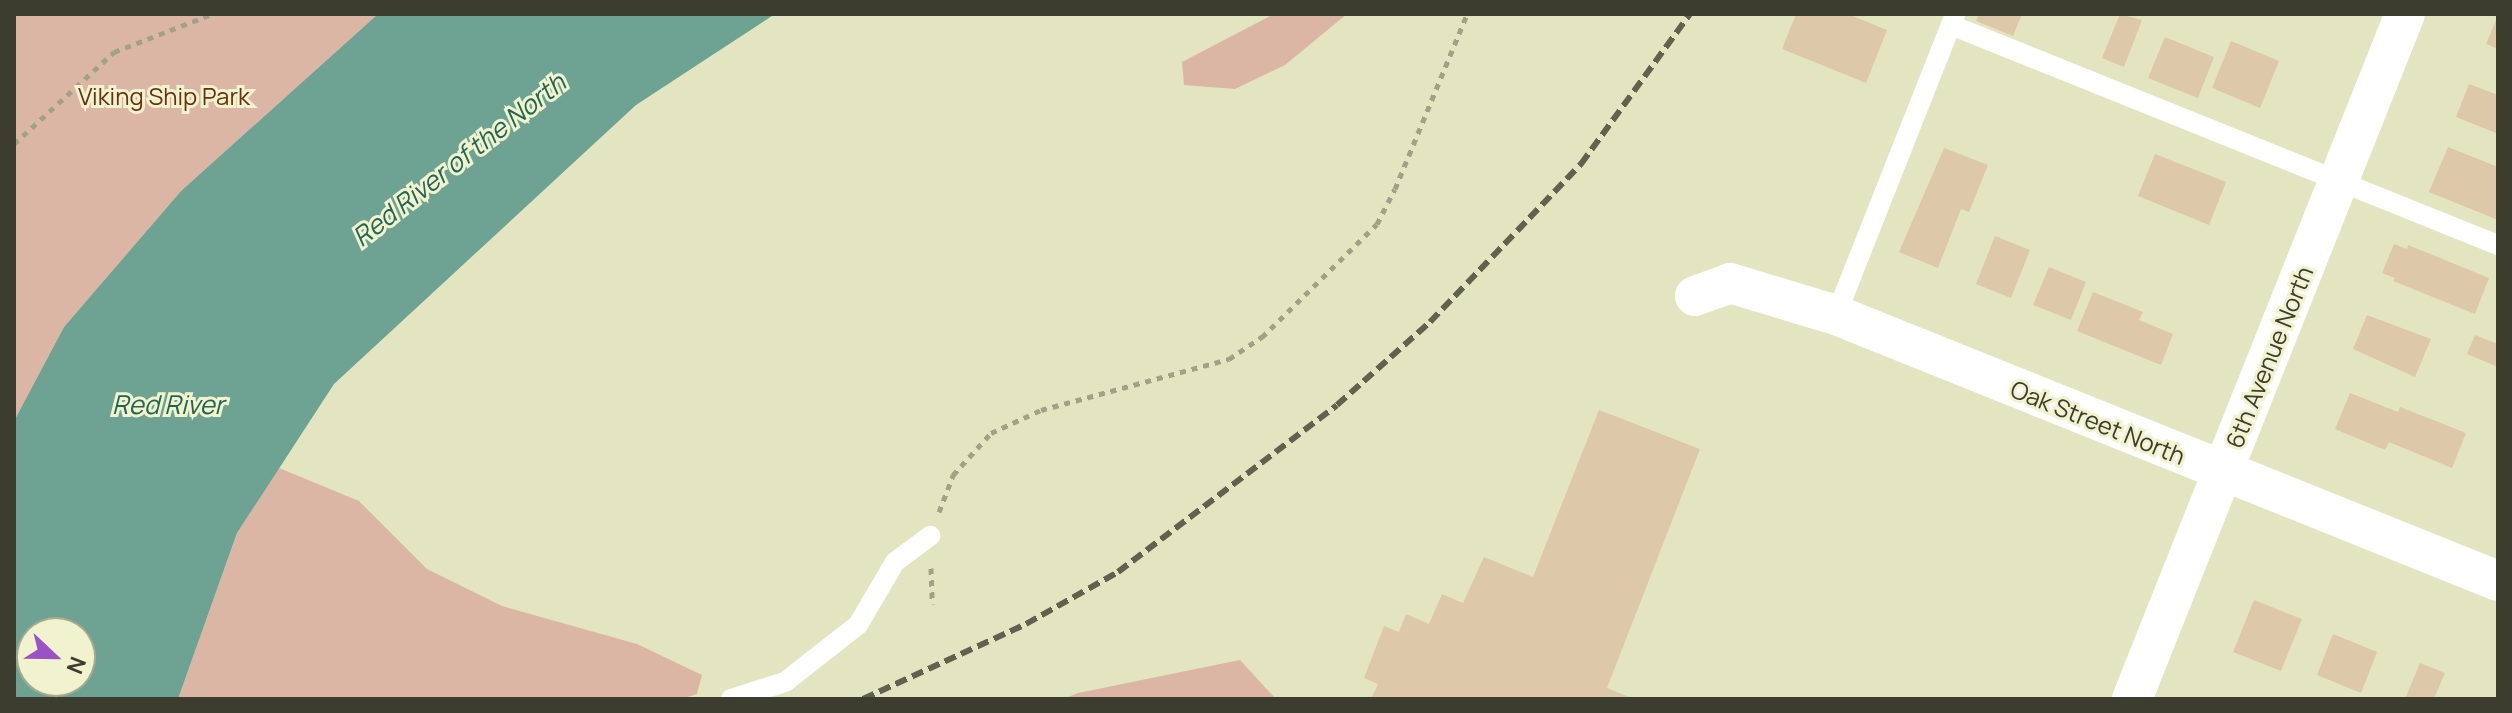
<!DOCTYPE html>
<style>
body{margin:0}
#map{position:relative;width:2512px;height:713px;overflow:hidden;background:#e3e5c1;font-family:Manrope,sans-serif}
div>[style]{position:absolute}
.green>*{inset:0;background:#dcb6a5}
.water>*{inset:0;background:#6ea394}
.building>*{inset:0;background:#ddc8a9}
.path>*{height:5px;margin-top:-2.5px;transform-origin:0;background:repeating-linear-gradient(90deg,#a0a286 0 6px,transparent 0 12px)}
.lane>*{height:20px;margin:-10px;padding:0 10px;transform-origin:10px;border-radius:10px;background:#fff}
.street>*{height:40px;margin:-20px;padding:0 20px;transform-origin:20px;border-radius:20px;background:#fff}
.rail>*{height:6px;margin-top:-3px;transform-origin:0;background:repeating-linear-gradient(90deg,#61624e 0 12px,transparent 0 18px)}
span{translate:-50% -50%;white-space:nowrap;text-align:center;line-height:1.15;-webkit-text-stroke:6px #f0f3ce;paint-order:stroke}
.park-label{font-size:24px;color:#693113}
.street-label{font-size:24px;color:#3c3d2e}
.water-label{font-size:26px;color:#216555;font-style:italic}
.frame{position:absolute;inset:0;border:16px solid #3c3d2e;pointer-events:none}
.north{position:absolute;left:16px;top:617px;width:80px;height:80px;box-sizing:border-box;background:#f0f3ce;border:2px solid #a8aa8e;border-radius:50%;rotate:112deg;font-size:22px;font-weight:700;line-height:32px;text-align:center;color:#3c3d2e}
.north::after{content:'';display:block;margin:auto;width:28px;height:36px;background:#9a53c7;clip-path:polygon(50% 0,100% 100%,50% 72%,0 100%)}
</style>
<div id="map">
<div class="green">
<i style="clip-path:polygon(14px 14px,378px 14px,181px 191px,64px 327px,14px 421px)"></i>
<i style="clip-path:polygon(1274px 14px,1347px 14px,1285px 65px,1235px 89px,1184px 85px,1182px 62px)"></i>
<i style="clip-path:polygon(279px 468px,359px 501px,427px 569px,502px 606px,637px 644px,702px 675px,697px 694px,681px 699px,178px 699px,237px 533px)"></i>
<i style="clip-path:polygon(1240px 660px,1276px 699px,1063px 699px,1078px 693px)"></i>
</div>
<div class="water">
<i style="clip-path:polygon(evenodd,378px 14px,775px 14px,636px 105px,334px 384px,237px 533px,178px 699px,14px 699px,14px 421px,64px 327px,181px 191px,378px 14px,32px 633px,80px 633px,80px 681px,32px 681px,32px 633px)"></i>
</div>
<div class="building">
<i style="clip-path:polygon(1796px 14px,1848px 14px,1887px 30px,1866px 83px,1782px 49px)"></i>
<i style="clip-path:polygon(1979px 14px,2022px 14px,2013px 36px,1976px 21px)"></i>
<i style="clip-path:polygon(2120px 14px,2142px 20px,2124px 67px,2102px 58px)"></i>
<i style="clip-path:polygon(2498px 15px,2498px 49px,2486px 44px)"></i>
<i style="clip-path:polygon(2165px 37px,2214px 57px,2198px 98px,2148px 78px)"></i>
<i style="clip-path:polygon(2231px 41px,2279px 61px,2260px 108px,2212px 88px)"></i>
<i style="clip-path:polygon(2469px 84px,2498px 95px,2496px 133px,2456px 117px)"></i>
<i style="clip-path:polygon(2448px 147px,2498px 167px,2498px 220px,2429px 192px)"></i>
<i style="clip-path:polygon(1944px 148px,1988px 165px,1969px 212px,1961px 209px,1938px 268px,1899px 252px)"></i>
<i style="clip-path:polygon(2155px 154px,2226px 182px,2209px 225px,2138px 196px)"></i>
<i style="clip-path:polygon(1995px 236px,2030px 250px,2011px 298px,1976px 284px)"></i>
<i style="clip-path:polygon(2394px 244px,2407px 249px,2408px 245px,2489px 278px,2475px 314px,2393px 281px,2395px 278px,2382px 273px)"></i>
<i style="clip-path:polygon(2049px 267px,2086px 282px,2071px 320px,2033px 305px)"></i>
<i style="clip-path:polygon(2093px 292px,2143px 312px,2139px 320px,2173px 334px,2161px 365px,2077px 331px)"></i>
<i style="clip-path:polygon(2367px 315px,2431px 339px,2415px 377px,2353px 349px)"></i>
<i style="clip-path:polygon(2475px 335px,2498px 344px,2498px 367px,2467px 354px)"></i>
<i style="clip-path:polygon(2350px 393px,2398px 412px,2400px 407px,2466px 433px,2452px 468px,2389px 442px,2385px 450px,2335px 429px)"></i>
<i style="clip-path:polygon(1599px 410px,1700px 449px,1607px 688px,1634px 699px,1371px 699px,1378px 684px,1364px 678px,1384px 626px,1399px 632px,1406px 614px,1429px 624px,1442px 594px,1463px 603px,1484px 557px,1533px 577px)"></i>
<i style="clip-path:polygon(2254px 600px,2302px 619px,2281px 671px,2233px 652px)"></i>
<i style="clip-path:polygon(2333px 634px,2377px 652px,2361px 693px,2317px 675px)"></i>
<i style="clip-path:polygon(2420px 663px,2445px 673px,2434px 699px,2405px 699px)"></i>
</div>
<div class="path">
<i style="left:14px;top:144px;width:136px;rotate:-42.6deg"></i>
<i style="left:114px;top:52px;width:105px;rotate:-21.2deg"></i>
<i style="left:939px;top:512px;width:40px;rotate:-69deg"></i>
<i style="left:953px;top:475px;width:57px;rotate:-47.9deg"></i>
<i style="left:991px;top:433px;width:55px;rotate:-24.7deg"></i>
<i style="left:1041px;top:410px;width:195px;rotate:-15.2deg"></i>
<i style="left:1229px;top:359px;width:40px;rotate:-34deg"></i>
<i style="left:1262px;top:337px;width:161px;rotate:-44.5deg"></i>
<i style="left:1377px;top:224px;width:39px;rotate:-63deg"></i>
<i style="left:1395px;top:189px;width:189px;rotate:-67.6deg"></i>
<i style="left:931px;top:568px;width:36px;rotate:88deg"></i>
</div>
<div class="lane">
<i style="left:1951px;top:25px;width:590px;rotate:21.91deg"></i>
<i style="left:1836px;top:315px;width:324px;rotate:-68.4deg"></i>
<i style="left:731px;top:699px;width:57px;rotate:-17.5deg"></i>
<i style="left:785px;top:682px;width:93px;rotate:-38deg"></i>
<i style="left:858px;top:625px;width:73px;rotate:-59.6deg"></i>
<i style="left:895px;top:562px;width:44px;rotate:-36.6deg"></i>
</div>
<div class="street">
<i style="left:1695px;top:296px;width:37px;rotate:-20deg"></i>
<i style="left:1730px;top:283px;width:111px;rotate:16.8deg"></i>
<i style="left:1836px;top:315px;width:713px;rotate:21.89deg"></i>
<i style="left:2132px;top:699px;width:737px;rotate:-68.27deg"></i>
</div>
<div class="rail">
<i style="left:863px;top:699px;width:179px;rotate:-24.7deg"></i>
<i style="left:1026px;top:624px;width:106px;rotate:-29.5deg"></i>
<i style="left:1118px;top:572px;width:275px;rotate:-37.3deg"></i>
<i style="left:1337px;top:405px;width:125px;rotate:-41.7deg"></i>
<i style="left:1430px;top:322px;width:219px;rotate:-46.3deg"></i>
<i style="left:1581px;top:164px;width:185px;rotate:-54deg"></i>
</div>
<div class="park-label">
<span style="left:164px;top:96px">Viking Ship Park</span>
</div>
<div class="street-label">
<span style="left:2269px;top:357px;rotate:-68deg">6th Avenue North</span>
<span style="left:2098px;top:422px;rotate:22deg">Oak Street North</span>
</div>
<div class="water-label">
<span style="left:459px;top:160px;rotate:-38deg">Red River of the North</span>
<span style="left:168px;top:405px">Red River</span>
</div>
<div class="frame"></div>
<div class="north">N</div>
</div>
